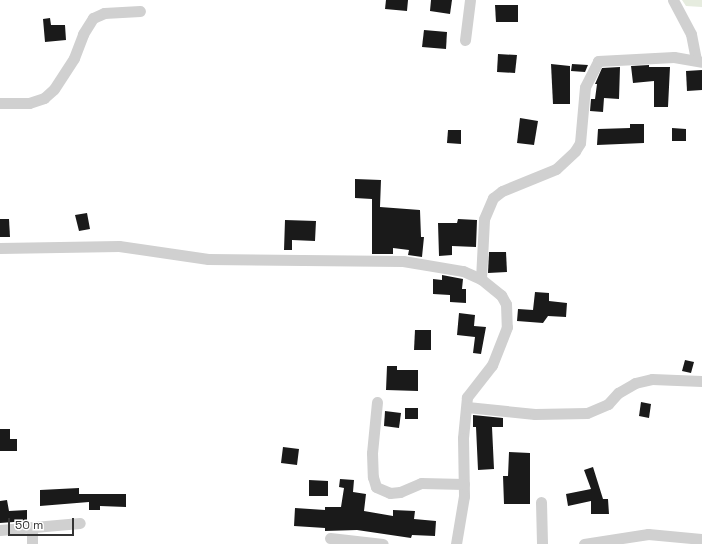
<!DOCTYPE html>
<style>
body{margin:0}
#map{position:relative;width:702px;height:544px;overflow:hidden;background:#fff;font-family:"Space Grotesk",sans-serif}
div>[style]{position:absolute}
.green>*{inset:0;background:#e6ecdf}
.building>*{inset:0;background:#1a1a1a}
.minor>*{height:11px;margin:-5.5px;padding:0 5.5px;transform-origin:5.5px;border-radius:5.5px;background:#d0d0d0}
span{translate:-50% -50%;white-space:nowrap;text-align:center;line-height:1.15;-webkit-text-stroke:4px #fff;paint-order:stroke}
.scale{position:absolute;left:8px;top:518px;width:66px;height:18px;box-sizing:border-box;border:2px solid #333;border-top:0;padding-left:5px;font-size:12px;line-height:14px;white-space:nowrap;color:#333;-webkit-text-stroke:3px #fff;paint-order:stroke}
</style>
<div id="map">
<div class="green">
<i style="clip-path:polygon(682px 0,702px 0,702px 7px,686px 6px)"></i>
</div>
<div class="building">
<i style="clip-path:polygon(386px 0,408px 0,407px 11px,385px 9px)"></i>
<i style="clip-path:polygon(431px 0,452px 0,450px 14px,430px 11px)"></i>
<i style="clip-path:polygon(495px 5px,518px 5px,518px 22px,496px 22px)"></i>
<i style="clip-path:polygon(50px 18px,51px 25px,65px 25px,66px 40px,45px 42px,43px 19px)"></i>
<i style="clip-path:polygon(424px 30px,447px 32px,446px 49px,422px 47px)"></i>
<i style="clip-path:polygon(498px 54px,517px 55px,515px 73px,497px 72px)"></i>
<i style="clip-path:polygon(551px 64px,570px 66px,570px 104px,553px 104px)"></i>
<i style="clip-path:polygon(572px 64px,588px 65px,585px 72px,571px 71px)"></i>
<i style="clip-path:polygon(649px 65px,649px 67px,670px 67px,668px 107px,654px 107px,654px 81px,633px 83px,631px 66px)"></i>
<i style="clip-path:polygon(620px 67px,619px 99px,604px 98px,603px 112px,590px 111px,591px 99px,595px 99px,597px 84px,595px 84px,602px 68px)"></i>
<i style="clip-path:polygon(702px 70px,702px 90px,687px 91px,686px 71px)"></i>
<i style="clip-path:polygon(520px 118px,538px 121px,534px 145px,517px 143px)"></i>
<i style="clip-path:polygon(630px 124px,644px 124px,644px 143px,597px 145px,598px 129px,630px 128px)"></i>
<i style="clip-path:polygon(672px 128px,686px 129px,686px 141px,672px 141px)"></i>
<i style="clip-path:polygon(448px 130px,461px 130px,461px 144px,447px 143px)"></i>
<i style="clip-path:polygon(355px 179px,381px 180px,380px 207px,420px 210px,421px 237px,424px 237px,422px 257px,408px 255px,409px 250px,393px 248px,393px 254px,372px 254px,372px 199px,355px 198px)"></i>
<i style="clip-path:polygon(87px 213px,90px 229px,79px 231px,75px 215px)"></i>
<i style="clip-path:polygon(0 219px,9px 219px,10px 237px,0 237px)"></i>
<i style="clip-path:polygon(458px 219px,477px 220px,476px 247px,452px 246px,452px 255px,439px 256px,438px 223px,457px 223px)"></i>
<i style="clip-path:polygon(285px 220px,316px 221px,315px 241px,292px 240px,292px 250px,284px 250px)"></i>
<i style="clip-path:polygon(489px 252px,506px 252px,507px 272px,488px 273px)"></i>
<i style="clip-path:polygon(442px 275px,463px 279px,462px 289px,466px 289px,466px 303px,450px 302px,450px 295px,433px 294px,433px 279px,442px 280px)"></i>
<i style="clip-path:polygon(535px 292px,549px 293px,549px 301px,567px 303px,566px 317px,548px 316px,543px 323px,517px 321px,518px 309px,533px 310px)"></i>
<i style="clip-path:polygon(459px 313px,475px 315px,474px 326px,486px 327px,481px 354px,473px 353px,475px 337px,457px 335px)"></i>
<i style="clip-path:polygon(415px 330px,431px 330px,431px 350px,414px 350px)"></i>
<i style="clip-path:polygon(685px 360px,694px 362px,691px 373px,682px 371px)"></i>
<i style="clip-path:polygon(387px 366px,397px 366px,397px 370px,418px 370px,418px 391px,386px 390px)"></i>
<i style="clip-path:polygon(641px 402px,651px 404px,649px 418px,639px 416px)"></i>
<i style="clip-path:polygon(405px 408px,418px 408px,418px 419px,405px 419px)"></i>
<i style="clip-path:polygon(385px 411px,401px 413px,399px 428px,384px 426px)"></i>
<i style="clip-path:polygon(473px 415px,503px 418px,503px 427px,492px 427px,494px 469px,478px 470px,476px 427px,473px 427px)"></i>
<i style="clip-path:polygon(0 429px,10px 429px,10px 439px,17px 439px,17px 451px,0 451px)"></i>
<i style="clip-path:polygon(283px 447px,299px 449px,297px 465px,281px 463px)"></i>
<i style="clip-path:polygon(509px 452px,530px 453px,530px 504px,504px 504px,503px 476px,508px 476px)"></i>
<i style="clip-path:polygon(593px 467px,603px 499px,608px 499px,609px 514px,591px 514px,591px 501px,568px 506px,566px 494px,591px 489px,584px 470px)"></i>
<i style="clip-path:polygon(340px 479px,354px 480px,353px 492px,366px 494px,364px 511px,393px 516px,393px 510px,415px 511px,414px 519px,436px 521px,435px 536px,412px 535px,411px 538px,357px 530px,325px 531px,325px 528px,294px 526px,295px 508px,325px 510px,325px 507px,341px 507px,344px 488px,339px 487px)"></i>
<i style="clip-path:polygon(309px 480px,328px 481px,328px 496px,309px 496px)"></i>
<i style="clip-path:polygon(79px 488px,79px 494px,126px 494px,126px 507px,100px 506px,100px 510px,89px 510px,89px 502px,40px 506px,40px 490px)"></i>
<i style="clip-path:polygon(7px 500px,9px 511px,27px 510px,27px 521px,0 523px,0 501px)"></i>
</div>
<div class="minor">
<i style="left:673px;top:0;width:38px;rotate:62deg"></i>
<i style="left:691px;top:34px;width:26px;rotate:79deg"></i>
<i style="left:465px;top:40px;width:40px;rotate:-82.9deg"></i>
<i style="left:0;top:103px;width:29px"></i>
<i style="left:29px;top:103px;width:16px;rotate:-18deg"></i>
<i style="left:44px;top:98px;width:13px;rotate:-42deg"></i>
<i style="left:54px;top:89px;width:37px;rotate:-57deg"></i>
<i style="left:74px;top:58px;width:26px;rotate:-69deg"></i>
<i style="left:83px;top:34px;width:19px;rotate:-58deg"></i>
<i style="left:93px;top:18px;width:12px;rotate:-24deg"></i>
<i style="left:104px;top:13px;width:36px;rotate:-3deg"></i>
<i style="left:0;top:248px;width:119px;rotate:-1deg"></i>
<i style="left:119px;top:246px;width:90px;rotate:8.3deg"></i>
<i style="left:208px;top:259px;width:195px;rotate:0.6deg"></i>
<i style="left:403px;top:261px;width:61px;rotate:9.5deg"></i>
<i style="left:463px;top:271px;width:20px;rotate:24deg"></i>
<i style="left:481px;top:279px;width:26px;rotate:39deg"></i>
<i style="left:501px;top:295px;width:10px;rotate:61deg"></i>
<i style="left:506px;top:304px;width:23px;rotate:88deg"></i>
<i style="left:507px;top:327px;width:41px;rotate:111.5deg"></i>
<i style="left:492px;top:365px;width:41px;rotate:128deg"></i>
<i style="left:467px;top:397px;width:41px;rotate:95.6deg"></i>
<i style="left:463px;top:438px;width:58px;rotate:89deg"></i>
<i style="left:464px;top:496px;width:49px;rotate:99.5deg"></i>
<i style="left:481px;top:279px;width:60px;rotate:-87.1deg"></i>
<i style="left:484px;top:219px;width:23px;rotate:-67deg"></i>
<i style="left:493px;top:198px;width:11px;rotate:-38deg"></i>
<i style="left:502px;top:191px;width:58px;rotate:-22.2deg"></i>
<i style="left:556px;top:169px;width:26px;rotate:-43deg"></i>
<i style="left:575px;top:151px;width:9px;rotate:-58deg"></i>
<i style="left:580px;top:143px;width:56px;rotate:-84.9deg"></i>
<i style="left:585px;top:87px;width:29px;rotate:-63deg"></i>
<i style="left:598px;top:61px;width:76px;rotate:-3deg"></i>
<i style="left:674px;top:57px;width:28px;rotate:10deg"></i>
<i style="left:377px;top:402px;width:51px;rotate:95.6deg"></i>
<i style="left:372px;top:453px;width:24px;rotate:88deg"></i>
<i style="left:373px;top:477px;width:10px;rotate:73deg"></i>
<i style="left:376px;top:487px;width:15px;rotate:23deg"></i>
<i style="left:390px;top:493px;width:10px;rotate:-6deg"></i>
<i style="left:400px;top:492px;width:23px;rotate:-23deg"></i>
<i style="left:421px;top:483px;width:43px;rotate:1.3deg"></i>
<i style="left:467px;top:407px;width:68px;rotate:5.9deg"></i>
<i style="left:535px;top:414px;width:52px;rotate:-1.1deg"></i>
<i style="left:587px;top:413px;width:23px;rotate:-23deg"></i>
<i style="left:608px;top:404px;width:15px;rotate:-48deg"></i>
<i style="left:618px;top:393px;width:20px;rotate:-30deg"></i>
<i style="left:635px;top:383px;width:17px;rotate:-13deg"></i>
<i style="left:652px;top:379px;width:50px;rotate:2.3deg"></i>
<i style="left:541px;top:502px;width:42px;rotate:88.6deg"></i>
<i style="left:0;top:530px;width:80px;rotate:-5deg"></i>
<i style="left:330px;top:538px;width:53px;rotate:6.5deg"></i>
<i style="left:32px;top:544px;width:17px;rotate:-90deg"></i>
<i style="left:584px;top:544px;width:65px;rotate:-8.9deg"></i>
<i style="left:648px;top:534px;width:54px;rotate:5.3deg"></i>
</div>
<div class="scale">50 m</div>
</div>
